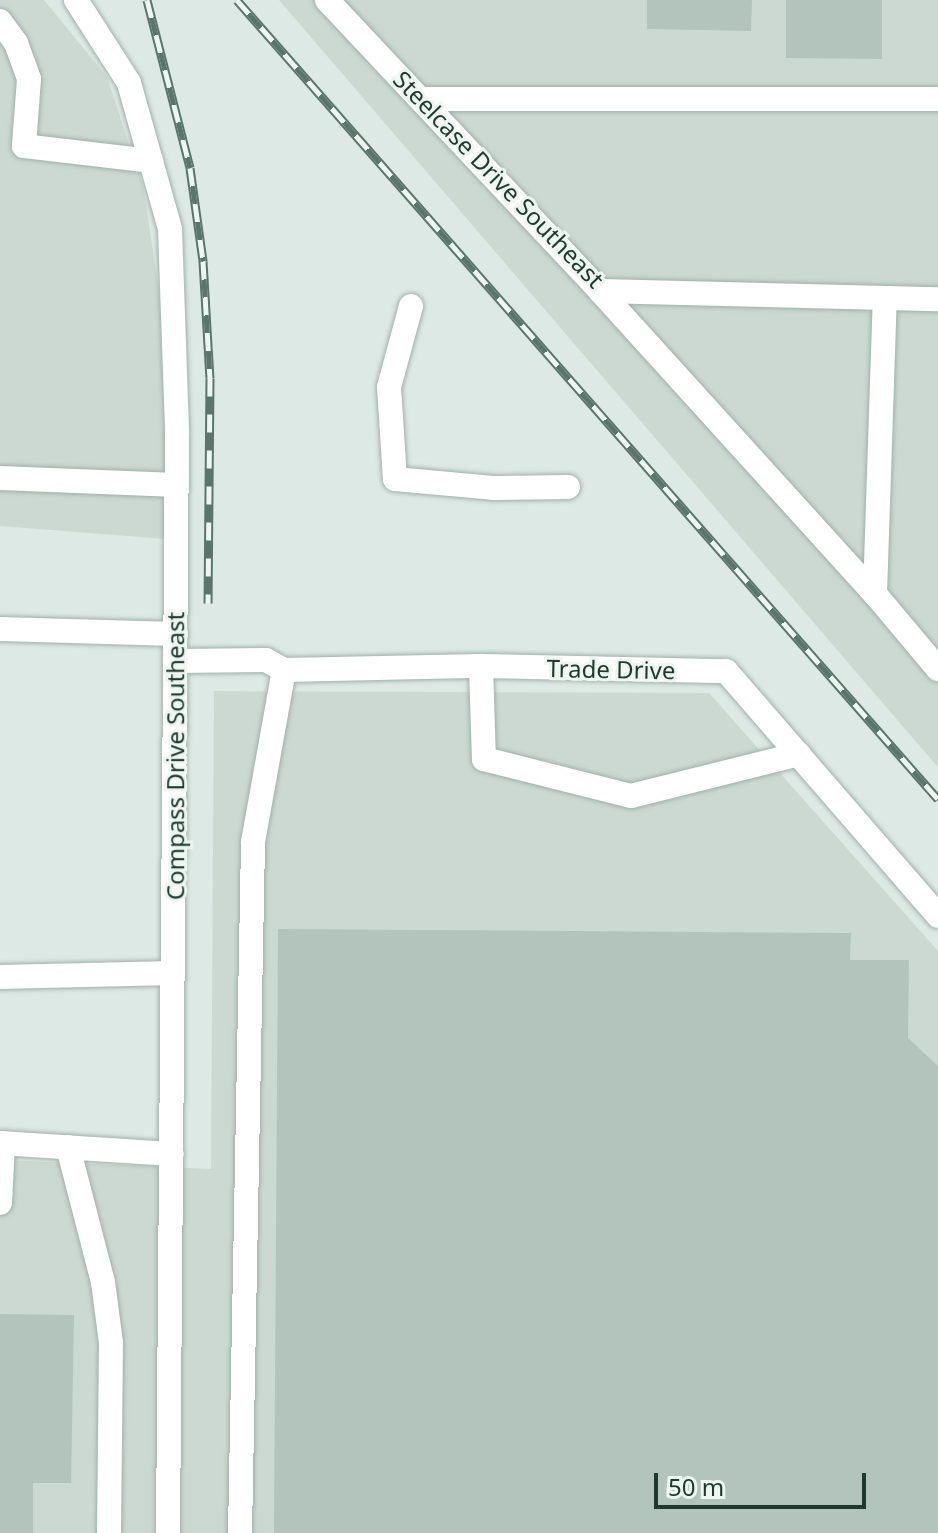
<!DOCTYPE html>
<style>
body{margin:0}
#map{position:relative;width:938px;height:1533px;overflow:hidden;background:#dde9e4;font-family:"Noto Sans",sans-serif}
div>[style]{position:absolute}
.built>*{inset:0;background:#ccd9d2}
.building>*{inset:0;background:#b3c4bc}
.roads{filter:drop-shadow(0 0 2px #a0b1ab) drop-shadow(0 0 2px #a0b1ab)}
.minor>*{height:24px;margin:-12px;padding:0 12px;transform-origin:12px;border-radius:12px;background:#fff}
.rail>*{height:9px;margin-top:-4.5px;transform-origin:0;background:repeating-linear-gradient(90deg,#edf6f1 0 18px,#59756c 0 36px);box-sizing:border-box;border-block:2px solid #59756c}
span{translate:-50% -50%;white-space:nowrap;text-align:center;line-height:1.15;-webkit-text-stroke:6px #edf6f1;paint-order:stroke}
.street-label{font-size:24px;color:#1f3931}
.scale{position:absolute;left:654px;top:1473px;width:212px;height:36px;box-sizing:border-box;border:4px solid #1f3931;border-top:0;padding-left:10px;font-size:24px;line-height:28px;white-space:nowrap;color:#1f3931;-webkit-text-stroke:6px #edf6f1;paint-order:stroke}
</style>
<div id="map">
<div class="built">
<i style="clip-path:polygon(0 0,44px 0,107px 77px,143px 186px,167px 344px,166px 539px,0 526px)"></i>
<i style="clip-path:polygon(279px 0,938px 0,938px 766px,936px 765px)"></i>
<i style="clip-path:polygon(214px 691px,709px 693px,938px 951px,938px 1533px,0 1533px,0 1160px,211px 1169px)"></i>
</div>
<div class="building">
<i style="clip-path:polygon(647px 0,752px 0,751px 31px,647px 29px)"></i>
<i style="clip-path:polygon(786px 0,882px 0,882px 59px,786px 58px)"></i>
<i style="clip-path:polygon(278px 929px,851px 933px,850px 960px,909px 960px,908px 1038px,938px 1066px,938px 1533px,274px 1533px)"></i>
<i style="clip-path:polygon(0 1314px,74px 1315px,71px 1483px,33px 1483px,33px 1533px,0 1533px)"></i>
</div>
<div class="roads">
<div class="minor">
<i style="left:76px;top:0;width:98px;rotate:57.4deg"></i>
<i style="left:129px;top:83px;width:152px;rotate:74.3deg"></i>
<i style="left:170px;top:229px;width:205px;rotate:88deg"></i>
<i style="left:177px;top:434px;width:1099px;rotate:90.47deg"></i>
<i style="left:327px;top:0;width:399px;rotate:46.8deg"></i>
<i style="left:600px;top:291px;width:338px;rotate:1.4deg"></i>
<i style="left:0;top:21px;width:27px;rotate:54deg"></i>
<i style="left:16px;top:43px;width:38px;rotate:70deg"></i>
<i style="left:29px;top:79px;width:67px;rotate:94.3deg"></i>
<i style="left:24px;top:146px;width:128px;rotate:6.7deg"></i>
<i style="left:422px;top:99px;width:516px"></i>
<i style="left:600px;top:291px;width:409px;rotate:47.8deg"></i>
<i style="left:875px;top:594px;width:295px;rotate:-88.1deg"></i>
<i style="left:411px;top:306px;width:84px;rotate:105.2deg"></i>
<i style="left:389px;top:387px;width:92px;rotate:86.3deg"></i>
<i style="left:395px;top:479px;width:98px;rotate:5.2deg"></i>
<i style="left:493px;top:488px;width:75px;rotate:-0.8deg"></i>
<i style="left:0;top:478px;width:177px;rotate:2.3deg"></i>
<i style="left:875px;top:594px;width:98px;rotate:50deg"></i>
<i style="left:0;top:629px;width:176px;rotate:1.6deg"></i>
<i style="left:176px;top:661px;width:90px;rotate:-0.6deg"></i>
<i style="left:266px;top:660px;width:21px;rotate:29deg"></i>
<i style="left:284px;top:670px;width:197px;rotate:-1.2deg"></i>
<i style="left:481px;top:666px;width:245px;rotate:1.2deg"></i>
<i style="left:726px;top:671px;width:324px;rotate:49.1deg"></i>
<i style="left:481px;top:666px;width:93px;rotate:88.2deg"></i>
<i style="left:484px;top:759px;width:152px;rotate:14.1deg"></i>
<i style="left:631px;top:796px;width:173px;rotate:-14deg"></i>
<i style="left:0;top:977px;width:173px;rotate:-1.3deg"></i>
<i style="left:0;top:1143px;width:172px;rotate:3.7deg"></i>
<i style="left:68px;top:1147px;width:139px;rotate:75.5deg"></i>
<i style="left:103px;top:1282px;width:62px;rotate:82.5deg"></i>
<i style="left:111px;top:1343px;width:190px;rotate:90.6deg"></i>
<i style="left:0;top:1203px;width:60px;rotate:-87.1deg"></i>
<i style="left:240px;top:1533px;width:691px;rotate:-88.92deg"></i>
<i style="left:253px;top:842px;width:175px;rotate:-79.8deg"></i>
</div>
</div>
<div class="rail">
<i style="left:147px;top:0;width:173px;rotate:75.6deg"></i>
<i style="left:190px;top:168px;width:94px;rotate:82deg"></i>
<i style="left:203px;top:261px;width:117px;rotate:86.6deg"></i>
<i style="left:210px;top:378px;width:225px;rotate:90.5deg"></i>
<i style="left:237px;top:0;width:1063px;rotate:48.74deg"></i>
</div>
<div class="street-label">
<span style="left:499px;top:179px;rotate:46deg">Steelcase Drive Southeast</span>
<span style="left:611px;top:669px;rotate:1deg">Trade Drive</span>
<span style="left:175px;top:756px;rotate:-90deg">Compass Drive Southeast</span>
</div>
<div class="scale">50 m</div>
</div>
